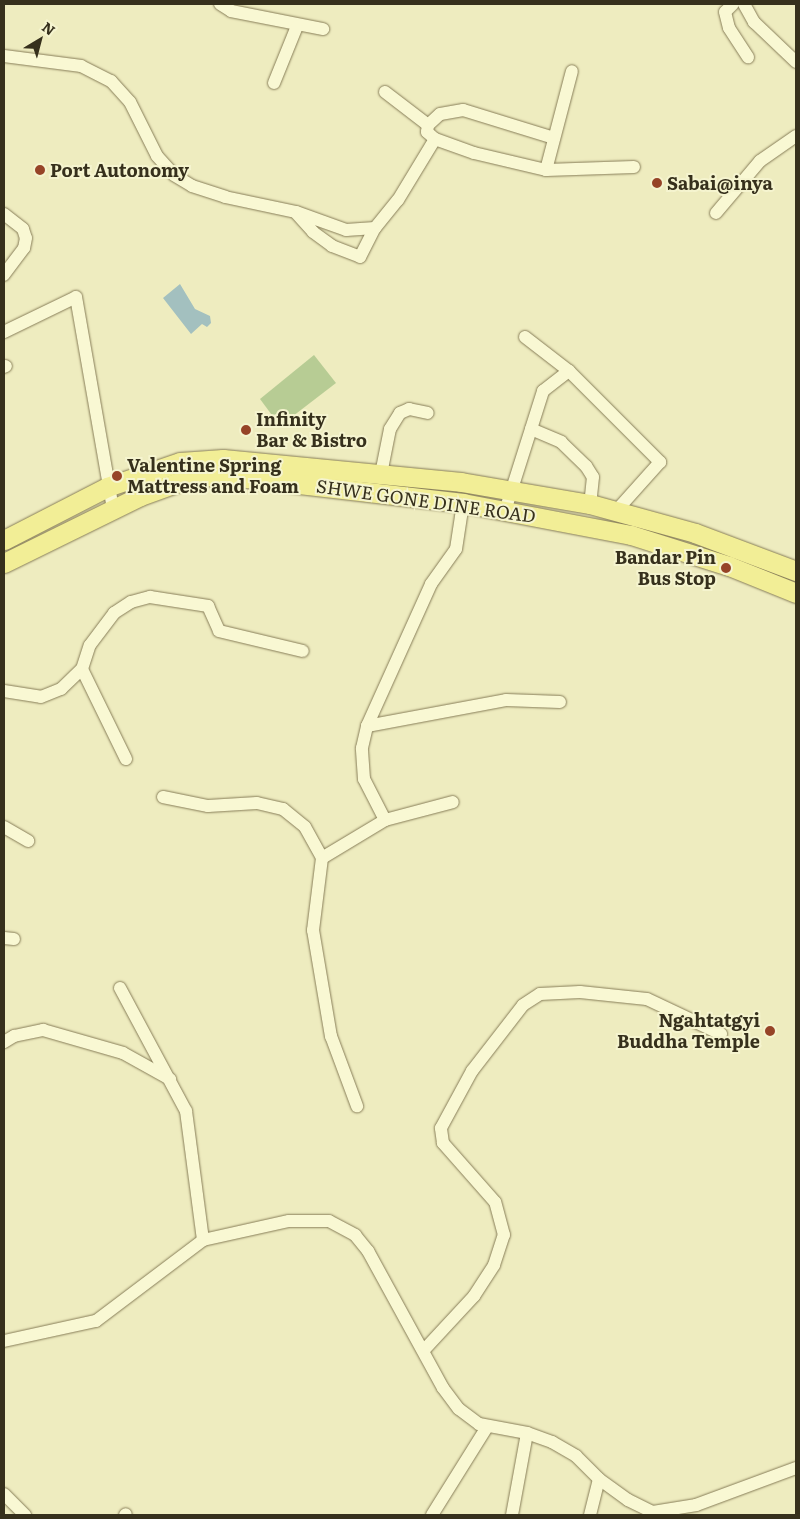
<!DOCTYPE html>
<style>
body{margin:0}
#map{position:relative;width:800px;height:1519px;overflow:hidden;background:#eeecbf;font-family:Literata,serif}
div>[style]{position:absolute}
.green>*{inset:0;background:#b7cc94}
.water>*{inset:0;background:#a3c0bf}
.roads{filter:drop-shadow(0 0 1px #877d58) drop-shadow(0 0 1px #877d58)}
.street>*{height:12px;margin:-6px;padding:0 6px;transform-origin:6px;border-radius:6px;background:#f9f8d3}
.primary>*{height:19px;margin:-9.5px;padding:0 9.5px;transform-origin:9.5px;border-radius:9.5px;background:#f2ee96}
.dots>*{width:14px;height:14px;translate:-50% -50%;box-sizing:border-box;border:2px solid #f5f4cf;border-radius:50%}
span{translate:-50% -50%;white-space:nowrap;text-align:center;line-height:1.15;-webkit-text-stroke:4px #f5f4cf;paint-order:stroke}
.poi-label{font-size:18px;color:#36301c;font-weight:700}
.left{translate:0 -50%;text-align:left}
.right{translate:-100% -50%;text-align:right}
.street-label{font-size:18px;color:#36301c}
.frame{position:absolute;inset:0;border:5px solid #36301c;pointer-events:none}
.north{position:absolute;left:15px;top:15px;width:50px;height:50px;-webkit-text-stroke:4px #f5f4cf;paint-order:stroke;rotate:37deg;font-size:14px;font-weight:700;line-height:20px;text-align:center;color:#36301c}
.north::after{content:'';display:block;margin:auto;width:18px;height:22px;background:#36301c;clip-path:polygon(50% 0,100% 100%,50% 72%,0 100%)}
</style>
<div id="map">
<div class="green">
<i style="clip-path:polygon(314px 355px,336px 383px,280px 426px,260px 399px)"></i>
</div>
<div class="water">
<i style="clip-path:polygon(180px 284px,195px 309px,210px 316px,211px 323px,207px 327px,202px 324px,191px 334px,163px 298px)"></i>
</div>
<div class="roads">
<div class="street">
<i style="left:220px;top:4px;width:13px;rotate:32deg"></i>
<i style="left:231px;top:11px;width:94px;rotate:11.1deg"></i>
<i style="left:733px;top:4px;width:11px;rotate:135deg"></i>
<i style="left:725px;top:12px;width:16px;rotate:76deg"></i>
<i style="left:729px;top:28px;width:35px;rotate:57deg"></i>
<i style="left:744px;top:4px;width:21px;rotate:61deg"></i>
<i style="left:754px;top:22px;width:58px;rotate:43.6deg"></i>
<i style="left:4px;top:56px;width:78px;rotate:7.4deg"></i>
<i style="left:81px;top:66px;width:34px;rotate:27deg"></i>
<i style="left:111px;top:81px;width:28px;rotate:48deg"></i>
<i style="left:130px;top:102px;width:60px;rotate:63.4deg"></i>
<i style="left:157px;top:156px;width:25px;rotate:48deg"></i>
<i style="left:174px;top:175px;width:21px;rotate:31deg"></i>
<i style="left:192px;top:186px;width:35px;rotate:18deg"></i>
<i style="left:225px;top:197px;width:73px;rotate:11.9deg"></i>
<i style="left:296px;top:212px;width:53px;rotate:19.8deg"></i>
<i style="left:346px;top:230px;width:29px;rotate:-4deg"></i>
<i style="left:274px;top:83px;width:61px;rotate:-68deg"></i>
<i style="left:385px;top:92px;width:54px;rotate:37.5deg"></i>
<i style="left:554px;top:138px;width:95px;rotate:-162.9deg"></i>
<i style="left:463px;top:110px;width:23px;rotate:170deg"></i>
<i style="left:440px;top:114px;width:16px;rotate:137deg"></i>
<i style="left:428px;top:125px;width:7px;rotate:98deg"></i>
<i style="left:427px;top:132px;width:11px;rotate:41deg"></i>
<i style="left:435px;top:139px;width:41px;rotate:19.7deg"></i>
<i style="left:474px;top:153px;width:74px;rotate:13.3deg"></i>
<i style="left:546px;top:170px;width:88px;rotate:-2deg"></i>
<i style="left:546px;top:170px;width:102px;rotate:-75.3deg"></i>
<i style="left:716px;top:213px;width:68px;rotate:-49.8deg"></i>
<i style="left:760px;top:161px;width:44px;rotate:-34.8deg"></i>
<i style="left:4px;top:214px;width:24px;rotate:38deg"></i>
<i style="left:23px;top:229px;width:9px;rotate:72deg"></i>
<i style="left:26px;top:238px;width:10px;rotate:101deg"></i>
<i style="left:24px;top:248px;width:34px;rotate:127deg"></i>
<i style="left:297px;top:214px;width:24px;rotate:48deg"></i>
<i style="left:313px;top:232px;width:24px;rotate:36deg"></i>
<i style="left:332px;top:246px;width:30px;rotate:21deg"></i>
<i style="left:360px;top:257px;width:33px;rotate:-63deg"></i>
<i style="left:375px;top:228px;width:36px;rotate:-51deg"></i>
<i style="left:398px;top:200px;width:71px;rotate:-58.8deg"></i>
<i style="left:4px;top:332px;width:80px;rotate:-25.9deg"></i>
<i style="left:76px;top:297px;width:216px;rotate:80.1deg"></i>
<i style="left:525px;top:337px;width:56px;rotate:37.7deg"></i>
<i style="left:569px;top:371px;width:129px;rotate:45deg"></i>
<i style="left:660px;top:462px;width:64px;rotate:131.9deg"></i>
<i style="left:4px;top:367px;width:2px;rotate:-27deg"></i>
<i style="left:531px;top:429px;width:33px;rotate:23deg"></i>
<i style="left:561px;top:442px;width:35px;rotate:44deg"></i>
<i style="left:586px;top:466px;width:13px;rotate:58deg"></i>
<i style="left:593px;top:477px;width:27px;rotate:96deg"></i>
<i style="left:381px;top:474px;width:46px;rotate:-78.7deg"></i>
<i style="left:390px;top:429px;width:19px;rotate:-58deg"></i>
<i style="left:400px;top:413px;width:10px;rotate:-24deg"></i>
<i style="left:409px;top:409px;width:19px;rotate:12deg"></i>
<i style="left:505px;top:511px;width:126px;rotate:-72.4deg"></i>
<i style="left:543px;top:391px;width:33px;rotate:-38deg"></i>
<i style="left:4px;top:691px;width:37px;rotate:9deg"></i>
<i style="left:41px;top:697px;width:22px;rotate:-22deg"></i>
<i style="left:61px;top:689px;width:29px;rotate:-44deg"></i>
<i style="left:367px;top:726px;width:141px;rotate:-10.6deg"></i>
<i style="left:506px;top:700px;width:54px;rotate:2.1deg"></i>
<i style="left:126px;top:759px;width:100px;rotate:-116.1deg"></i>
<i style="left:82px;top:669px;width:25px;rotate:-72deg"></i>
<i style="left:90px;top:645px;width:40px;rotate:-53deg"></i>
<i style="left:114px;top:613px;width:20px;rotate:-33deg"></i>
<i style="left:131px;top:602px;width:20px;rotate:-15deg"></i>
<i style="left:150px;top:597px;width:59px;rotate:8.8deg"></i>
<i style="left:208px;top:606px;width:27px;rotate:66deg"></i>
<i style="left:219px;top:631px;width:86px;rotate:13.4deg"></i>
<i style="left:163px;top:797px;width:46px;rotate:11.3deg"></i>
<i style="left:208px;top:806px;width:49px;rotate:-3.5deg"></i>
<i style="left:257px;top:803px;width:27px;rotate:13deg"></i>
<i style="left:283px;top:809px;width:28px;rotate:39deg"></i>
<i style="left:305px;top:827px;width:35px;rotate:61deg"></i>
<i style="left:322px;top:858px;width:74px;rotate:-31.1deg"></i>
<i style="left:385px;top:820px;width:70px;rotate:-14.8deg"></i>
<i style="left:385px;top:820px;width:46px;rotate:-117.1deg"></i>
<i style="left:364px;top:779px;width:31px;rotate:-94deg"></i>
<i style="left:362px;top:748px;width:23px;rotate:-77deg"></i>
<i style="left:367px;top:726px;width:156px;rotate:-65.7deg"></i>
<i style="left:431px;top:584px;width:43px;rotate:-54.5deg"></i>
<i style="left:456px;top:549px;width:47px;rotate:-81.3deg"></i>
<i style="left:4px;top:827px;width:28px;rotate:30deg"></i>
<i style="left:322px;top:858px;width:73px;rotate:97.1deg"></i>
<i style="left:313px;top:930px;width:108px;rotate:80.4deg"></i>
<i style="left:331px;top:1036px;width:75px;rotate:69.6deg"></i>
<i style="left:4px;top:938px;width:10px;rotate:6deg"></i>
<i style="left:120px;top:988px;width:140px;rotate:61.8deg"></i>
<i style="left:186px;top:1111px;width:130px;rotate:82.5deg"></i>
<i style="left:4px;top:1042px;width:12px;rotate:-31deg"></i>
<i style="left:14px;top:1036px;width:30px;rotate:-12deg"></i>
<i style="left:43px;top:1030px;width:83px;rotate:16deg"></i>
<i style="left:123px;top:1053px;width:54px;rotate:29deg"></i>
<i style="left:4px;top:1341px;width:94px;rotate:-12.3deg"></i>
<i style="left:96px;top:1321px;width:134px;rotate:-37.1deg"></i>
<i style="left:203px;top:1240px;width:88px;rotate:-12.5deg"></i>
<i style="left:289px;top:1221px;width:40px"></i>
<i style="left:329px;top:1221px;width:30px;rotate:28deg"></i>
<i style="left:355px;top:1235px;width:21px;rotate:51deg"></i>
<i style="left:368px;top:1251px;width:156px;rotate:61.3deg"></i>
<i style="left:443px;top:1388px;width:26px;rotate:53deg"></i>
<i style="left:459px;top:1409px;width:25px;rotate:37deg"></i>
<i style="left:479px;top:1424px;width:49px;rotate:10.6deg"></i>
<i style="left:527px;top:1433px;width:27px;rotate:20deg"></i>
<i style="left:552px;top:1442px;width:28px;rotate:30deg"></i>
<i style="left:576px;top:1456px;width:33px;rotate:45deg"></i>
<i style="left:599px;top:1479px;width:36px;rotate:36deg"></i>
<i style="left:628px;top:1500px;width:28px;rotate:26deg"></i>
<i style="left:653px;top:1512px;width:44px;rotate:-9.2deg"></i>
<i style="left:696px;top:1505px;width:107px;rotate:-20.3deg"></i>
<i style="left:424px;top:1350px;width:74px;rotate:-47.2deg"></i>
<i style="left:474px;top:1296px;width:37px;rotate:-57deg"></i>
<i style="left:494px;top:1265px;width:32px;rotate:-72deg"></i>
<i style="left:504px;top:1235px;width:34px;rotate:-105deg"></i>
<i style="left:495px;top:1202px;width:79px;rotate:-131.4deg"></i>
<i style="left:443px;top:1143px;width:15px;rotate:-98deg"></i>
<i style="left:441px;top:1128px;width:65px;rotate:-61.5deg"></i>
<i style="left:472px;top:1071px;width:83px;rotate:-52.3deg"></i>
<i style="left:523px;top:1005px;width:20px;rotate:-33deg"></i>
<i style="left:540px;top:994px;width:40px;rotate:-2.9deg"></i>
<i style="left:580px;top:992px;width:67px;rotate:6deg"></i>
<i style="left:647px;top:999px;width:82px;rotate:25.3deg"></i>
<i style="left:4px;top:1494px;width:30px;rotate:45deg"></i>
<i style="left:125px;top:1515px;width:1px;rotate:-45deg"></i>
<i style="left:432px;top:1515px;width:104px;rotate:-58deg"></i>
<i style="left:512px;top:1515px;width:83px;rotate:-79.6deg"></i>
<i style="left:590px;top:1515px;width:37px;rotate:-76deg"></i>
</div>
<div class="primary">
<i style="left:4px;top:540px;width:116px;rotate:-27.2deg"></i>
<i style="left:107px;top:487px;width:77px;rotate:-18.9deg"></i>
<i style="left:180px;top:462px;width:43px;rotate:-4deg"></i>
<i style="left:223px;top:459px;width:239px;rotate:5.5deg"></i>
<i style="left:461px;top:482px;width:131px;rotate:9.7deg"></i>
<i style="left:590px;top:504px;width:109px;rotate:15.4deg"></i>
<i style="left:695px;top:533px;width:108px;rotate:20.6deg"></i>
<i style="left:4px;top:563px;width:152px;rotate:-26.2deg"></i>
<i style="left:140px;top:496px;width:50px;rotate:-19.9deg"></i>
<i style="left:187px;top:479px;width:34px;rotate:-7deg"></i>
<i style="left:221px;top:475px;width:244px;rotate:6.6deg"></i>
<i style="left:463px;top:503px;width:171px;rotate:10.8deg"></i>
<i style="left:631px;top:535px;width:103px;rotate:17.6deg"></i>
<i style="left:729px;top:566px;width:72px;rotate:21.9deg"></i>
</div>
</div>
<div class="dots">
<i style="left:40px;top:170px;background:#964427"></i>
<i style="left:657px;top:183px;background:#964427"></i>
<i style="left:246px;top:430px;background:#964427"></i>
<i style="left:117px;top:476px;background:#964427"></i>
<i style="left:726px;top:568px;background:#964427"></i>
<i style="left:770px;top:1031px;background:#964427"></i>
</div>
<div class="poi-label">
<span class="left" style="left:50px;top:170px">Port Autonomy</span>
<span class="left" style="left:667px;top:183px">Sabai@inya</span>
<span class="left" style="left:256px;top:430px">Infinity<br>Bar &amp; Bistro</span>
<span class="left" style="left:127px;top:476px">Valentine Spring<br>Mattress and Foam</span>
<span class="right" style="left:716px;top:568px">Bandar Pin<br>Bus Stop</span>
<span class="right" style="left:760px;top:1031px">Ngahtatgyi<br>Buddha Temple</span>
</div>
<div class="street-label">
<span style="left:426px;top:501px;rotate:8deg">SHWE GONE DINE ROAD</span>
</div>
<div class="frame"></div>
<div class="north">N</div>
</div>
